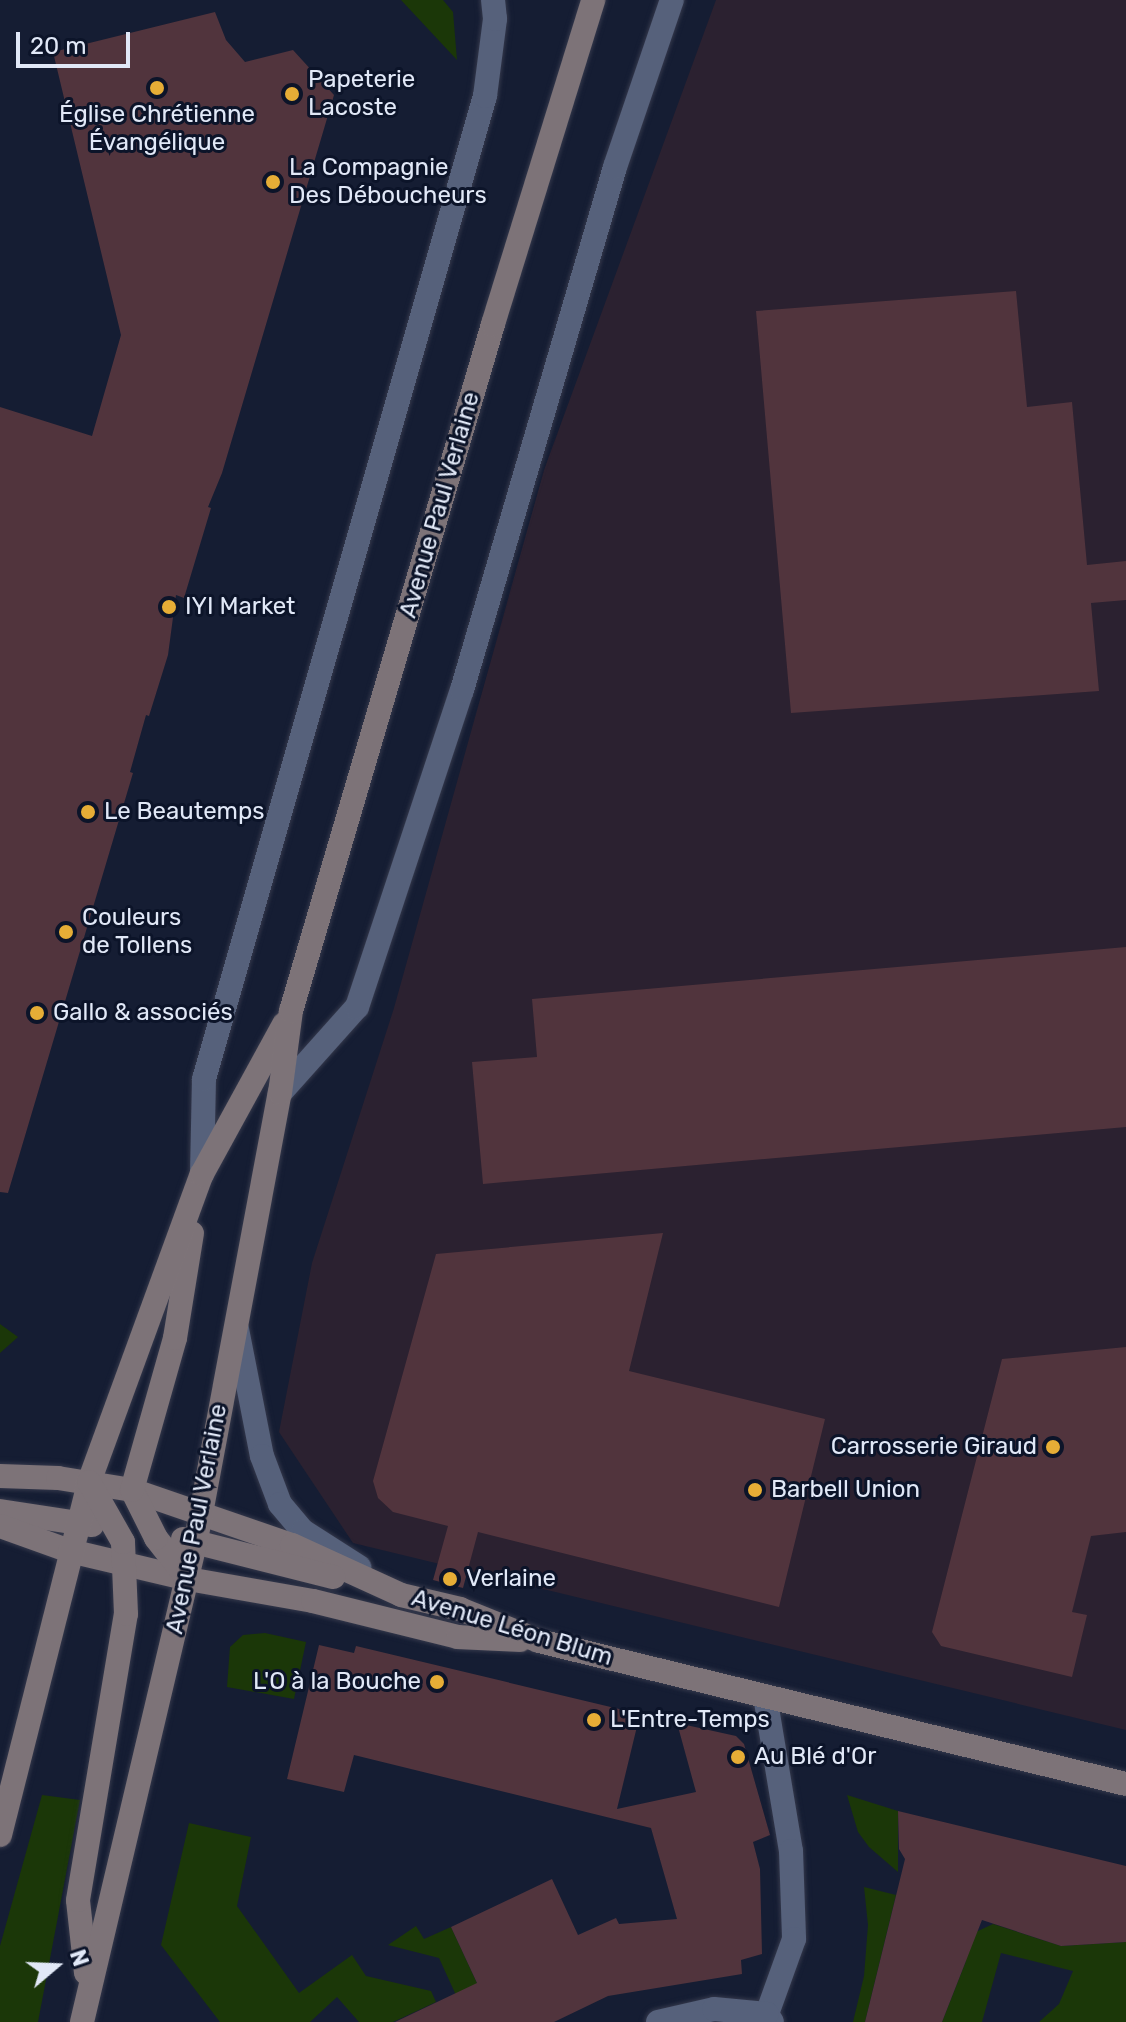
<!DOCTYPE html>
<meta charset="utf-8">
<style>
body{margin:0}
#map{position:relative;width:1126px;height:2022px;overflow:hidden;background:#151d33;font-family:Rubik,sans-serif}
div>[style]{position:absolute}
.industrial>*{inset:0;background:#2b2130}
.green>*{inset:0;background:#1b3708}
.building>*{inset:0;background:#51343d}
.roads{filter:drop-shadow(0 0 2px #34384b) drop-shadow(0 0 2px #34384b)}
.street>*{height:24px;margin:-12px;padding:0 12px;transform-origin:12px;border-radius:12px;background:#56617b}
.secondary>*{height:24px;margin:-12px;padding:0 12px;transform-origin:12px;border-radius:12px;background:#7d7378}
.dots>*{width:22px;height:22px;translate:-50% -50%;box-sizing:border-box;border:4px solid #0c1429;border-radius:50%}
span{translate:-50% -50%;white-space:nowrap;text-align:center;line-height:1.15;-webkit-text-stroke:6px #0c1429;paint-order:stroke}
.poi-label{font-size:24px;color:#e1e8f7}
.left{translate:0 -50%;text-align:left}
.right{translate:-100% -50%;text-align:right}
.street-label{font-size:24px;color:#e1e8f7}
.north{position:absolute;left:16px;top:1926px;width:80px;height:80px;-webkit-text-stroke:6px #0c1429;paint-order:stroke;rotate:71deg;font-size:22px;font-weight:700;line-height:32px;text-align:center;color:#e1e8f7}
.north::after{content:'';display:block;margin:auto;width:28px;height:36px;background:#e1e8f7;clip-path:polygon(50% 0,100% 100%,50% 72%,0 100%)}
.scale{position:absolute;left:16px;top:32px;width:114px;height:36px;box-sizing:border-box;border:4px solid #e1e8f7;border-top:0;padding-left:10px;font-size:24px;line-height:28px;white-space:nowrap;color:#e1e8f7;-webkit-text-stroke:6px #0c1429;paint-order:stroke}
</style>
<div id="map">
<div class="industrial">
<i style="clip-path:polygon(716px 0,1126px 0,1126px 1730px,353px 1543px,279px 1432px,312px 1263px,394px 1008px,544px 470px)"></i>
</div>
<div class="green">
<i style="clip-path:polygon(401px 0,443px 0,453px 12px,457px 60px)"></i>
<i style="clip-path:polygon(0 1324px,18px 1337px,0 1353px)"></i>
<i style="clip-path:polygon(265px 1633px,306px 1642px,294px 1699px,227px 1687px,230px 1647px,243px 1635px)"></i>
<i style="clip-path:polygon(42px 1795px,80px 1800px,38px 2022px,0 2022px,0 1946px)"></i>
<i style="clip-path:polygon(847px 1795px,898px 1811px,898px 1872px,869px 1847px,858px 1832px)"></i>
<i style="clip-path:polygon(189px 1823px,251px 1837px,237px 1906px,299px 1993px,352px 1955px,366px 1976px,431px 1991px,436px 2002px,393px 2022px,359px 2022px,337px 1997px,310px 2022px,220px 2022px,161px 1945px)"></i>
<i style="clip-path:polygon(864px 1887px,896px 1895px,865px 2022px,853px 2022px,864px 1976px,868px 1925px)"></i>
<i style="clip-path:polygon(993px 1924px,1061px 1946px,1126px 1942px,1126px 2022px,1039px 2022px,1059px 2004px,1073px 1971px,1001px 1953px,982px 2022px,942px 2022px,966px 1961px,965px 1937px)"></i>
<i style="clip-path:polygon(416px 1926px,424px 1939px,451px 1927px,482px 1994px,460px 2004px,439px 1958px,388px 1945px)"></i>
</div>
<div class="building">
<i style="clip-path:polygon(215px 12px,226px 40px,245px 62px,293px 50px,334px 95px,222px 473px,208px 507px,211px 508px,184px 598px,176px 595px,168px 655px,149px 716px,146px 715px,130px 772px,133px 773px,8px 1193px,0 1192px,0 407px,92px 436px,121px 335px,53px 52px)"></i>
<i style="clip-path:polygon(1016px 291px,1027px 407px,1072px 402px,1087px 565px,1126px 561px,1126px 600px,1091px 603px,1099px 691px,791px 713px,756px 311px)"></i>
<i style="clip-path:polygon(1126px 947px,1126px 1127px,483px 1184px,472px 1062px,537px 1057px,532px 999px)"></i>
<i style="clip-path:polygon(663px 1233px,629px 1371px,825px 1419px,779px 1607px,478px 1532px,463px 1588px,433px 1580px,448px 1526px,393px 1512px,378px 1498px,373px 1481px,436px 1254px)"></i>
<i style="clip-path:polygon(1126px 1347px,1126px 1532px,1091px 1536px,1072px 1612px,1087px 1615px,1072px 1677px,941px 1646px,932px 1632px,1002px 1359px)"></i>
<i style="clip-path:polygon(319px 1645px,354px 1653px,356px 1646px,640px 1714px,617px 1809px,696px 1792px,677px 1723px,736px 1736px,744px 1744px,770px 1835px,753px 1842px,760px 1869px,762px 1954px,741px 1960px,742px 1974px,608px 1996px,554px 2022px,395px 2022px,477px 1983px,451px 1927px,552px 1879px,578px 1935px,616px 1918px,619px 1924px,677px 1919px,651px 1828px,354px 1755px,344px 1792px,287px 1779px)"></i>
<i style="clip-path:polygon(898px 1811px,1126px 1866px,1126px 1942px,1061px 1946px,982px 1920px,942px 2022px,865px 2022px,905px 1859px,899px 1849px)"></i>
</div>
<div class="roads">
<div class="street">
<i style="left:280px;top:1093px;width:115px;rotate:-48.2deg"></i>
<i style="left:357px;top:1007px;width:334px;rotate:-71.7deg"></i>
<i style="left:462px;top:690px;width:545px;rotate:-73.69deg"></i>
<i style="left:615px;top:167px;width:176px;rotate:-71.2deg"></i>
<i style="left:202px;top:1174px;width:95px;rotate:-88.8deg"></i>
<i style="left:204px;top:1079px;width:1022px;rotate:-74.05deg"></i>
<i style="left:485px;top:96px;width:78px;rotate:-82.6deg"></i>
<i style="left:495px;top:19px;width:19px;rotate:-96deg"></i>
<i style="left:237px;top:1329px;width:129px;rotate:78.9deg"></i>
<i style="left:262px;top:1456px;width:51px;rotate:69.4deg"></i>
<i style="left:280px;top:1504px;width:35px;rotate:50deg"></i>
<i style="left:303px;top:1531px;width:67px;rotate:32.7deg"></i>
<i style="left:765px;top:1696px;width:157px;rotate:80.5deg"></i>
<i style="left:791px;top:1851px;width:88px;rotate:88deg"></i>
<i style="left:794px;top:1939px;width:80px;rotate:109.8deg"></i>
<i style="left:767px;top:2014px;width:9px;rotate:58deg"></i>
<i style="left:658px;top:2022px;width:57px;rotate:-13.1deg"></i>
<i style="left:714px;top:2009px;width:53px;rotate:5.4deg"></i>
</div>
<div class="secondary">
<i style="left:0;top:1476px;width:58px;rotate:2deg"></i>
<i style="left:58px;top:1478px;width:75px;rotate:9.2deg"></i>
<i style="left:132px;top:1490px;width:169px;rotate:19deg"></i>
<i style="left:292px;top:1545px;width:120px;rotate:24.6deg"></i>
<i style="left:401px;top:1595px;width:61px;rotate:13.3deg"></i>
<i style="left:460px;top:1609px;width:85px;rotate:22.1deg"></i>
<i style="left:539px;top:1641px;width:604px;rotate:13.69deg"></i>
<i style="left:0;top:1511px;width:93px;rotate:8.7deg"></i>
<i style="left:0;top:1526px;width:74px;rotate:19.7deg"></i>
<i style="left:70px;top:1551px;width:121px;rotate:13.3deg"></i>
<i style="left:188px;top:1579px;width:127px;rotate:10deg"></i>
<i style="left:313px;top:1601px;width:149px;rotate:13.9deg"></i>
<i style="left:458px;top:1637px;width:62px;rotate:2.8deg"></i>
<i style="left:183px;top:1539px;width:155px;rotate:14.2deg"></i>
<i style="left:188px;top:1579px;width:52px;rotate:-128deg"></i>
<i style="left:156px;top:1538px;width:54px;rotate:-116.6deg"></i>
<i style="left:132px;top:1490px;width:158px;rotate:-74.2deg"></i>
<i style="left:175px;top:1338px;width:106px;rotate:-80.8deg"></i>
<i style="left:0;top:1835px;width:364px;rotate:-75.8deg"></i>
<i style="left:89px;top:1482px;width:328px;rotate:-69.9deg"></i>
<i style="left:202px;top:1174px;width:171px;rotate:-61.3deg"></i>
<i style="left:86px;top:1973px;width:73px;rotate:-96.3deg"></i>
<i style="left:78px;top:1900px;width:290px;rotate:-80.5deg"></i>
<i style="left:126px;top:1614px;width:72px;rotate:-92.4deg"></i>
<i style="left:123px;top:1542px;width:69px;rotate:-119.5deg"></i>
<i style="left:82px;top:2022px;width:495px;rotate:-76.7deg"></i>
<i style="left:196px;top:1540px;width:455px;rotate:-79.4deg"></i>
<i style="left:280px;top:1093px;width:83px;rotate:-82.4deg"></i>
<i style="left:291px;top:1011px;width:716px;rotate:-73.61deg"></i>
<i style="left:493px;top:324px;width:339px;rotate:-72.8deg"></i>
</div>
</div>
<div class="dots">
<i style="left:157px;top:88px;background:#e6ad36"></i>
<i style="left:292px;top:94px;background:#e6ad36"></i>
<i style="left:273px;top:182px;background:#e6ad36"></i>
<i style="left:169px;top:607px;background:#e6ad36"></i>
<i style="left:88px;top:812px;background:#e6ad36"></i>
<i style="left:66px;top:932px;background:#e6ad36"></i>
<i style="left:37px;top:1013px;background:#e6ad36"></i>
<i style="left:1053px;top:1447px;background:#e6ad36"></i>
<i style="left:755px;top:1490px;background:#e6ad36"></i>
<i style="left:450px;top:1579px;background:#e6ad36"></i>
<i style="left:437px;top:1682px;background:#e6ad36"></i>
<i style="left:594px;top:1720px;background:#e6ad36"></i>
<i style="left:738px;top:1757px;background:#e6ad36"></i>
</div>
<div class="poi-label">
<span class="left" style="left:308px;top:94px">Papeterie<br>Lacoste</span>
<span style="left:157px;top:129px">Église Chrétienne<br>Évangélique</span>
<span class="left" style="left:289px;top:182px">La Compagnie<br>Des Déboucheurs</span>
<span class="left" style="left:185px;top:607px">IYI Market</span>
<span class="left" style="left:104px;top:812px">Le Beautemps</span>
<span class="left" style="left:82px;top:932px">Couleurs<br>de Tollens</span>
<span class="left" style="left:53px;top:1013px">Gallo &amp; associés</span>
<span class="right" style="left:1037px;top:1447px">Carrosserie Giraud</span>
<span class="left" style="left:771px;top:1490px">Barbell Union</span>
<span class="left" style="left:466px;top:1579px">Verlaine</span>
<span class="right" style="left:421px;top:1682px">L'O à la Bouche</span>
<span class="left" style="left:610px;top:1720px">L'Entre-Temps</span>
<span class="left" style="left:754px;top:1757px">Au Blé d'Or</span>
</div>
<div class="street-label">
<span style="left:440px;top:505px;rotate:-74deg">Avenue Paul Verlaine</span>
<span style="left:197px;top:1519px;rotate:-79deg">Avenue Paul Verlaine</span>
<span style="left:512px;top:1628px;rotate:17deg">Avenue Léon Blum</span>
</div>
<div class="north">N</div>
<div class="scale">20 m</div>
</div>
